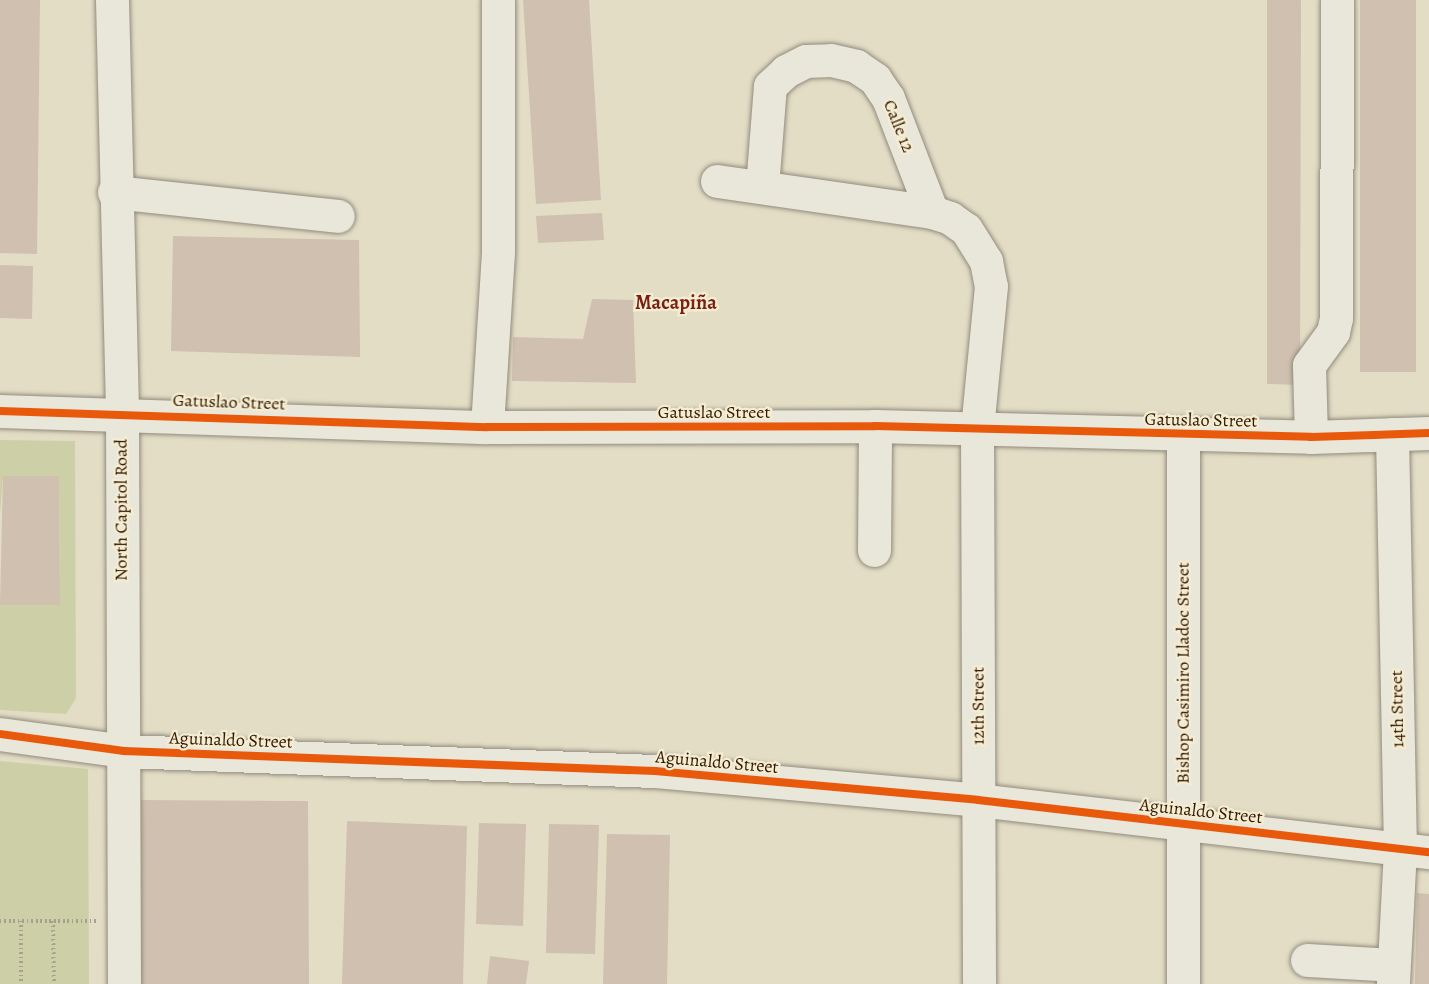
<!DOCTYPE html>
<meta charset="utf-8">
<style>
body{margin:0}
#map{position:relative;width:1429px;height:984px;overflow:hidden;background:#e3ddc6;font-family:Alegreya,serif}
div>[style]{position:absolute}
.green>*{inset:0;background:#cdcfa7}
.building>*{inset:0;background:#cfc0b0}
.path>*{height:4px;margin-top:-2px;transform-origin:0;background:repeating-linear-gradient(90deg,#a59f94 0 1.5px,transparent 0 4.5px)}
.roads{filter:drop-shadow(0 0 2px #928b7c) drop-shadow(0 0 2px #928b7c)}
.minor>*{height:33px;margin:-16.5px;padding:0 16.5px;transform-origin:16.5px;border-radius:16.5px;background:#e9e6da}
.cycleway>*{height:8px;margin:-4px;padding:0 4px;transform-origin:4px;border-radius:4px;background:#e8590c}
span{translate:-50% -50%;white-space:nowrap;text-align:center;line-height:1.15;-webkit-text-stroke:4.5px #f5edd2;paint-order:stroke}
.street-label{font-size:18px;color:#311600}
.neighbourhood-label{font-size:20px;color:#7a1f14;font-weight:700}
</style>
<div id="map">
<div class="green">
<i style="clip-path:polygon(0 440px,75px 441px,76px 698px,66px 714px,0 710px,0 605px,60px 604px,59px 476px,3px 476px,0 514px)"></i>
<i style="clip-path:polygon(0 761px,88px 769px,89px 984px,0 984px)"></i>
</div>
<div class="building">
<i style="clip-path:polygon(0 0,40px 0,37px 254px,0 253px)"></i>
<i style="clip-path:polygon(523px 0,589px 0,601px 200px,536px 204px)"></i>
<i style="clip-path:polygon(1267px 0,1301px 0,1300px 385px,1267px 384px)"></i>
<i style="clip-path:polygon(1360px 0,1416px 0,1416px 372px,1360px 372px)"></i>
<i style="clip-path:polygon(602px 213px,604px 240px,538px 243px,536px 216px)"></i>
<i style="clip-path:polygon(173px 236px,359px 240px,360px 357px,171px 351px)"></i>
<i style="clip-path:polygon(0 265px,33px 266px,32px 319px,0 318px)"></i>
<i style="clip-path:polygon(592px 299px,633px 300px,636px 383px,512px 381px,513px 337px,583px 339px)"></i>
<i style="clip-path:polygon(3px 476px,59px 476px,60px 605px,0 605px)"></i>
<i style="clip-path:polygon(135px 800px,308px 801px,309px 984px,136px 984px)"></i>
<i style="clip-path:polygon(347px 821px,467px 826px,463px 984px,342px 984px)"></i>
<i style="clip-path:polygon(479px 823px,526px 824px,523px 926px,476px 924px)"></i>
<i style="clip-path:polygon(549px 824px,599px 825px,595px 954px,546px 953px)"></i>
<i style="clip-path:polygon(607px 834px,670px 835px,667px 984px,603px 984px)"></i>
<i style="clip-path:polygon(1417px 893px,1429px 894px,1429px 984px,1415px 984px)"></i>
<i style="clip-path:polygon(490px 956px,529px 961px,526px 984px,487px 984px)"></i>
</div>
<div class="path">
<i style="left:0;top:921px;width:97px"></i>
<i style="left:21px;top:921px;width:63px;rotate:90deg"></i>
<i style="left:53px;top:921px;width:63px;rotate:89.1deg"></i>
</div>
<div class="roads">
<div class="minor">
<i style="left:112px;top:0;width:414px;rotate:88.6deg"></i>
<i style="left:122px;top:414px;width:570px;rotate:89.8deg"></i>
<i style="left:717px;top:181px;width:217px;rotate:8.2deg"></i>
<i style="left:932px;top:212px;width:19px;rotate:18deg"></i>
<i style="left:950px;top:218px;width:19px;rotate:35deg"></i>
<i style="left:966px;top:229px;width:38px;rotate:58deg"></i>
<i style="left:986px;top:261px;width:25px;rotate:79deg"></i>
<i style="left:991px;top:286px;width:143px;rotate:95.6deg"></i>
<i style="left:977px;top:428px;width:556px;rotate:89.79deg"></i>
<i style="left:762px;top:187px;width:101px;rotate:-85.5deg"></i>
<i style="left:770px;top:86px;width:22px;rotate:-43deg"></i>
<i style="left:786px;top:71px;width:22px;rotate:-27deg"></i>
<i style="left:806px;top:61px;width:25px;rotate:-2deg"></i>
<i style="left:831px;top:60px;width:26px;rotate:13deg"></i>
<i style="left:856px;top:66px;width:23px;rotate:34deg"></i>
<i style="left:875px;top:79px;width:23px;rotate:56deg"></i>
<i style="left:888px;top:98px;width:122px;rotate:68.9deg"></i>
<i style="left:114px;top:192px;width:225px;rotate:6.1deg"></i>
<i style="left:0;top:411px;width:487px;rotate:1.9deg"></i>
<i style="left:487px;top:427px;width:388px;rotate:-0.1deg"></i>
<i style="left:875px;top:426px;width:436px;rotate:1.4deg"></i>
<i style="left:1311px;top:437px;width:118px;rotate:-1.9deg"></i>
<i style="left:487px;top:427px;width:175px;rotate:-86.4deg"></i>
<i style="left:498px;top:252px;width:252px;rotate:-90deg"></i>
<i style="left:1392px;top:434px;width:415px;rotate:88.9deg"></i>
<i style="left:1400px;top:849px;width:135px;rotate:93deg"></i>
<i style="left:1183px;top:435px;width:549px;rotate:90deg"></i>
<i style="left:1311px;top:437px;width:72px;rotate:-91.6deg"></i>
<i style="left:1309px;top:365px;width:41px;rotate:-54deg"></i>
<i style="left:1333px;top:332px;width:14px;rotate:-78deg"></i>
<i style="left:1336px;top:318px;width:318px;rotate:-89.8deg"></i>
<i style="left:874px;top:550px;width:124px;rotate:-89.5deg"></i>
<i style="left:0;top:734px;width:125px;rotate:7.8deg"></i>
<i style="left:124px;top:751px;width:531px;rotate:2.16deg"></i>
<i style="left:655px;top:771px;width:324px;rotate:5.1deg"></i>
<i style="left:978px;top:800px;width:454px;rotate:6.6deg"></i>
<i style="left:1307px;top:960px;width:86px;rotate:3.3deg"></i>
</div>
</div>
<div class="cycleway">
<i style="left:0;top:411px;width:487px;rotate:1.9deg"></i>
<i style="left:487px;top:427px;width:388px;rotate:-0.1deg"></i>
<i style="left:875px;top:426px;width:436px;rotate:1.4deg"></i>
<i style="left:1311px;top:437px;width:118px;rotate:-1.9deg"></i>
<i style="left:0;top:734px;width:125px;rotate:7.8deg"></i>
<i style="left:124px;top:751px;width:531px;rotate:2.16deg"></i>
<i style="left:655px;top:771px;width:324px;rotate:5.1deg"></i>
<i style="left:978px;top:800px;width:454px;rotate:6.6deg"></i>
</div>
<div class="street-label">
<span style="left:899px;top:126px;rotate:68deg">Calle 12</span>
<span style="left:229px;top:402px;rotate:2deg">Gatuslao Street</span>
<span style="left:714px;top:412px">Gatuslao Street</span>
<span style="left:1201px;top:420px;rotate:1deg">Gatuslao Street</span>
<span style="left:121px;top:510px;rotate:-90deg">North Capitol Road</span>
<span style="left:1183px;top:673px;rotate:-90deg">Bishop Casimiro Lladoc Street</span>
<span style="left:978px;top:706px;rotate:-90deg">12th Street</span>
<span style="left:1397px;top:709px;rotate:-91deg">14th Street</span>
<span style="left:231px;top:740px;rotate:2deg">Aguinaldo Street</span>
<span style="left:717px;top:762px;rotate:5deg">Aguinaldo Street</span>
<span style="left:1201px;top:811px;rotate:6deg">Aguinaldo Street</span>
</div>
<div class="neighbourhood-label">
<span style="left:676px;top:302px">Macapiña</span>
</div>
</div>
